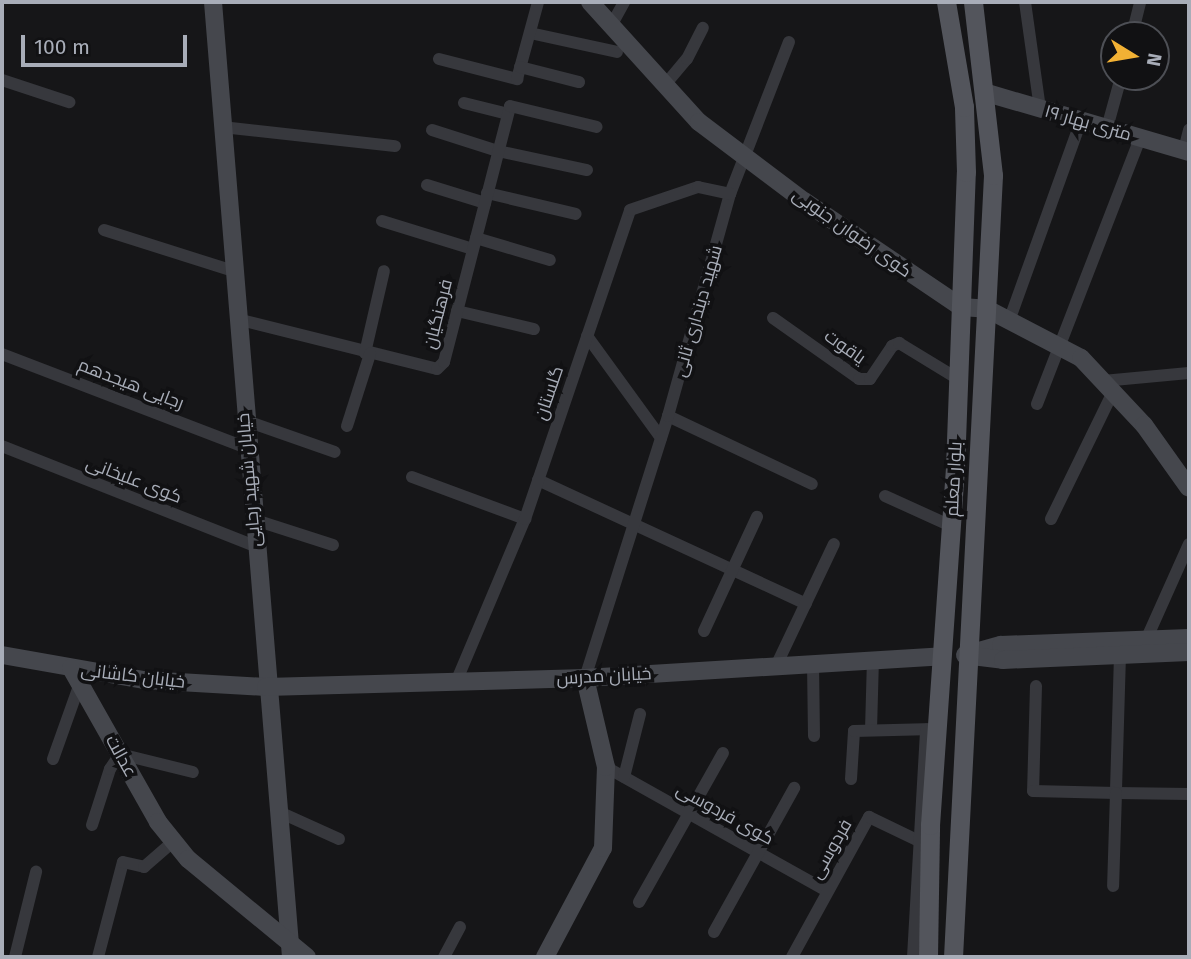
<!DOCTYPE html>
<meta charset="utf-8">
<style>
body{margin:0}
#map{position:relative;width:1191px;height:959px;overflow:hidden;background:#161618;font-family:"Fira Sans",Cairo,sans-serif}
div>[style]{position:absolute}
.street>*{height:12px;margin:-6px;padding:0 6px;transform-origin:6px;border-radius:6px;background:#37383d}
.secondary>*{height:18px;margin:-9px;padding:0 9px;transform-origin:9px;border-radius:9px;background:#45474d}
.primary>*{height:19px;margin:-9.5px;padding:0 9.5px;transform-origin:9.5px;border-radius:9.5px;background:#53555c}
span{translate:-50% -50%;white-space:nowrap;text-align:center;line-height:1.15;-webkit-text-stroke:7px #111113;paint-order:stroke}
.street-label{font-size:18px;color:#a8adb8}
.frame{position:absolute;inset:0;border:4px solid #a8adb8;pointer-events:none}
.north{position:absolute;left:1100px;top:21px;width:70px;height:70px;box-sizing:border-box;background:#111113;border:2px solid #4d4f55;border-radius:50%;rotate:101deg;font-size:19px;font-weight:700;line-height:28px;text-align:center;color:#a8adb8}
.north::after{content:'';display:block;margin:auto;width:24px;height:32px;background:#f2b134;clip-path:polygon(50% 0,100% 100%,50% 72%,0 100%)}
.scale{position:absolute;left:21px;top:35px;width:166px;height:32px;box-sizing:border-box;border:4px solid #a8adb8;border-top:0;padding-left:9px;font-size:21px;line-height:24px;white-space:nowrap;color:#a8adb8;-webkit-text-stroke:5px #111113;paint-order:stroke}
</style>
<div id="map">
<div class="street">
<i style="left:1025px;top:2px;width:108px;rotate:82deg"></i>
<i style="left:612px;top:24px;width:25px;rotate:-61deg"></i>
<i style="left:530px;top:33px;width:89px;rotate:12.3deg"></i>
<i style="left:1132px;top:35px;width:34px;rotate:-76deg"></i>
<i style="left:439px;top:59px;width:81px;rotate:14.4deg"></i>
<i style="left:517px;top:79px;width:80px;rotate:-74.7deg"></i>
<i style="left:520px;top:67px;width:61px;rotate:14.3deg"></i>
<i style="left:2px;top:80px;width:71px;rotate:18.2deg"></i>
<i style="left:664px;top:86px;width:35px;rotate:-50deg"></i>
<i style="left:687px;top:59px;width:35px;rotate:-63deg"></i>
<i style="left:464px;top:103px;width:45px;rotate:14deg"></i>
<i style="left:222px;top:127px;width:174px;rotate:6.3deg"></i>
<i style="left:1107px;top:128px;width:53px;rotate:-74.6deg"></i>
<i style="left:432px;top:130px;width:69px;rotate:17.7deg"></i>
<i style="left:498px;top:151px;width:91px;rotate:12.1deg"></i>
<i style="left:1184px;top:150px;width:21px;rotate:-76deg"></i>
<i style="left:427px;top:185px;width:61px;rotate:17.2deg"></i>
<i style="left:487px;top:193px;width:91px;rotate:13.3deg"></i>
<i style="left:382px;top:221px;width:95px;rotate:17.1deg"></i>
<i style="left:104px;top:230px;width:135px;rotate:17.6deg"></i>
<i style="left:476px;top:238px;width:77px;rotate:16.6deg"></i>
<i style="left:457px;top:311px;width:79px;rotate:13.2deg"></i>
<i style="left:773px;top:318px;width:105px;rotate:35.3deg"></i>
<i style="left:859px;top:379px;width:11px"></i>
<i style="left:870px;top:379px;width:40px;rotate:-56deg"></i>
<i style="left:892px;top:346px;width:8px;rotate:-23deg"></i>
<i style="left:899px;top:343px;width:69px;rotate:31.4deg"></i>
<i style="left:237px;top:319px;width:206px;rotate:14deg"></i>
<i style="left:437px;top:369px;width:10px;rotate:-45deg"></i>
<i style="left:444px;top:362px;width:264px;rotate:-75.5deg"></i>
<i style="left:510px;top:106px;width:89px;rotate:13.6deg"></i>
<i style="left:1009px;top:321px;width:213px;rotate:-70.2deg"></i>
<i style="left:587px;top:336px;width:126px;rotate:54deg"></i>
<i style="left:365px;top:353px;width:84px;rotate:-77deg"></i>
<i style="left:2px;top:354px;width:262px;rotate:21deg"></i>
<i style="left:1103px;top:381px;width:86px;rotate:-5.3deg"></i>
<i style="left:1037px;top:404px;width:285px;rotate:-68.8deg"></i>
<i style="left:668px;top:416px;width:159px;rotate:25.3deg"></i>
<i style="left:244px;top:420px;width:96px;rotate:19.4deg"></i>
<i style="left:347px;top:426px;width:76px;rotate:-72.3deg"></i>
<i style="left:2px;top:446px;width:271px;rotate:21.6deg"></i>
<i style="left:412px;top:477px;width:121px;rotate:20.4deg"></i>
<i style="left:538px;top:480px;width:295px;rotate:24.8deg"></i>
<i style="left:885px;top:496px;width:72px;rotate:24.4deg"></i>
<i style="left:252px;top:519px;width:85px;rotate:17.8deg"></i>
<i style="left:1051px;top:519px;width:141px;rotate:-64deg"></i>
<i style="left:704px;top:631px;width:126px;rotate:-65.1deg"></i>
<i style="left:1146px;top:640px;width:105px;rotate:-65.9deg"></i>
<i style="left:1120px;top:655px;width:138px;rotate:91.7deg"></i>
<i style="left:1116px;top:793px;width:73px;rotate:0.8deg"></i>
<i style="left:813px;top:664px;width:72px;rotate:89.2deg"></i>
<i style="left:776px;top:666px;width:135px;rotate:-64.6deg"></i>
<i style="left:585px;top:678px;width:275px;rotate:-72.4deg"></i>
<i style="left:668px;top:416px;width:230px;rotate:-74.4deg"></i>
<i style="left:730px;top:194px;width:163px;rotate:-68.8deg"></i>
<i style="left:456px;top:682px;width:177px;rotate:-67.1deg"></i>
<i style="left:525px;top:519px;width:326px;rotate:-71.2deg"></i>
<i style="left:630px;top:210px;width:72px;rotate:-18.7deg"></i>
<i style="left:698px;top:187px;width:33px;rotate:12deg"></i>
<i style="left:1036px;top:686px;width:105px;rotate:91.6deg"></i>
<i style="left:1033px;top:791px;width:83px;rotate:1.4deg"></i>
<i style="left:1116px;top:793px;width:93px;rotate:91.8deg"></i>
<i style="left:871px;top:730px;width:70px;rotate:-88.4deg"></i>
<i style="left:53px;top:759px;width:81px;rotate:-70.4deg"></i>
<i style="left:606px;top:767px;width:253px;rotate:29.3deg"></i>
<i style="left:624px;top:777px;width:65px;rotate:-75.7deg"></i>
<i style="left:851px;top:779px;width:48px;rotate:-86.4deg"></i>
<i style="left:854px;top:731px;width:79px;rotate:-1.5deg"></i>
<i style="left:277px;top:811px;width:68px;rotate:24.3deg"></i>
<i style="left:92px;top:825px;width:59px;rotate:-72.2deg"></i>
<i style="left:110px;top:769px;width:18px;rotate:-56deg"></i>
<i style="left:120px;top:754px;width:75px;rotate:13.9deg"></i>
<i style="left:639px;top:902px;width:171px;rotate:-60.6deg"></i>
<i style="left:714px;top:932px;width:165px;rotate:-60.9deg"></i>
<i style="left:15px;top:957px;width:88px;rotate:-76.1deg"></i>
<i style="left:98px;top:957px;width:98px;rotate:-75.3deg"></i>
<i style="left:123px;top:862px;width:22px;rotate:13deg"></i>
<i style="left:144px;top:867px;width:40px;rotate:-41deg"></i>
<i style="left:444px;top:957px;width:34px;rotate:-62deg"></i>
<i style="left:792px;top:957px;width:160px;rotate:-61.2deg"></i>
<i style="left:869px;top:817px;width:62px;rotate:25.7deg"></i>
<i style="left:913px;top:957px;width:228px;rotate:-86.7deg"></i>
</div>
<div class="secondary">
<i style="left:213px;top:2px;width:958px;rotate:85.33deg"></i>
<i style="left:590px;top:2px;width:162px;rotate:47.8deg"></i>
<i style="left:699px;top:122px;width:131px;rotate:37deg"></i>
<i style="left:804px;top:201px;width:189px;rotate:34deg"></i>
<i style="left:961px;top:307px;width:26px;rotate:4deg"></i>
<i style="left:987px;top:309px;width:106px;rotate:27.5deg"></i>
<i style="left:1081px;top:358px;width:92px;rotate:46.8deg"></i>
<i style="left:1144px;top:425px;width:77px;rotate:54.5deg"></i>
<i style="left:987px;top:93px;width:210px;rotate:16.3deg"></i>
<i style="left:2px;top:655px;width:144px;rotate:10deg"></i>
<i style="left:144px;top:680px;width:122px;rotate:3.3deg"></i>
<i style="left:266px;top:687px;width:319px;rotate:-1.6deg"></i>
<i style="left:585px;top:678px;width:358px;rotate:-3.5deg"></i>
<i style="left:965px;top:655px;width:37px;rotate:-16deg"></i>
<i style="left:1001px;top:645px;width:188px;rotate:-2.1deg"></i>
<i style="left:972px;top:656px;width:31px;rotate:7deg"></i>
<i style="left:1003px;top:660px;width:186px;rotate:-2.5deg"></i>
<i style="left:71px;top:668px;width:177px;rotate:60.5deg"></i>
<i style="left:158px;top:822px;width:48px;rotate:51deg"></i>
<i style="left:188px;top:859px;width:154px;rotate:39.5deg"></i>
<i style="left:545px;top:957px;width:123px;rotate:-62deg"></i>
<i style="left:603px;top:848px;width:81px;rotate:-87.9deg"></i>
<i style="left:606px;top:767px;width:91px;rotate:-103.3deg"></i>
</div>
<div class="primary">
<i style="left:928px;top:957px;width:132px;rotate:-89.1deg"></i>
<i style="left:930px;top:825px;width:358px;rotate:-86deg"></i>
<i style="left:955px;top:468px;width:296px;rotate:-87.9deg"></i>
<i style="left:966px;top:172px;width:65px;rotate:-91.8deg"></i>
<i style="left:964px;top:107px;width:107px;rotate:-99.7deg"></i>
<i style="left:953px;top:957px;width:783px;rotate:-87.07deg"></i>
<i style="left:993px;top:175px;width:174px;rotate:-96.6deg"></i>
</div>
<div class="street-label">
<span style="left:1088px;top:123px;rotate:16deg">۱۹ متری بهار</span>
<span style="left:852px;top:233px;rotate:35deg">کوی رضوان جنوبی</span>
<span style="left:698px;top:311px;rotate:-74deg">شهید دینداری ثانی</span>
<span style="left:438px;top:314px;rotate:-76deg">فرهنگیان</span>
<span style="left:845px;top:347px;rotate:35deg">یاقوت</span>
<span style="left:131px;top:384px;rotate:21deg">رجایی هیجدهم</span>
<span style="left:549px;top:393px;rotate:-71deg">گلستان</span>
<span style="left:954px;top:479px;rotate:-87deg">بلوار معلم</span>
<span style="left:134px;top:480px;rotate:21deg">کوی علیخانی</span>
<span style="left:249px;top:480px;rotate:-95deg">خیابان شهید رجایی</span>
<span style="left:133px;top:676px;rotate:7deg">خیابان کاشانی</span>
<span style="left:604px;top:676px;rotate:-3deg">خیابان مدرس</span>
<span style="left:121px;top:756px;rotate:61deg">عدالت</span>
<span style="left:725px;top:814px;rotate:29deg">کوی فردوسی</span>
<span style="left:831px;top:849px;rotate:-60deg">فردوسی</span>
</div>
<div class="frame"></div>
<div class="north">N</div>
<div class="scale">100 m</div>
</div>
